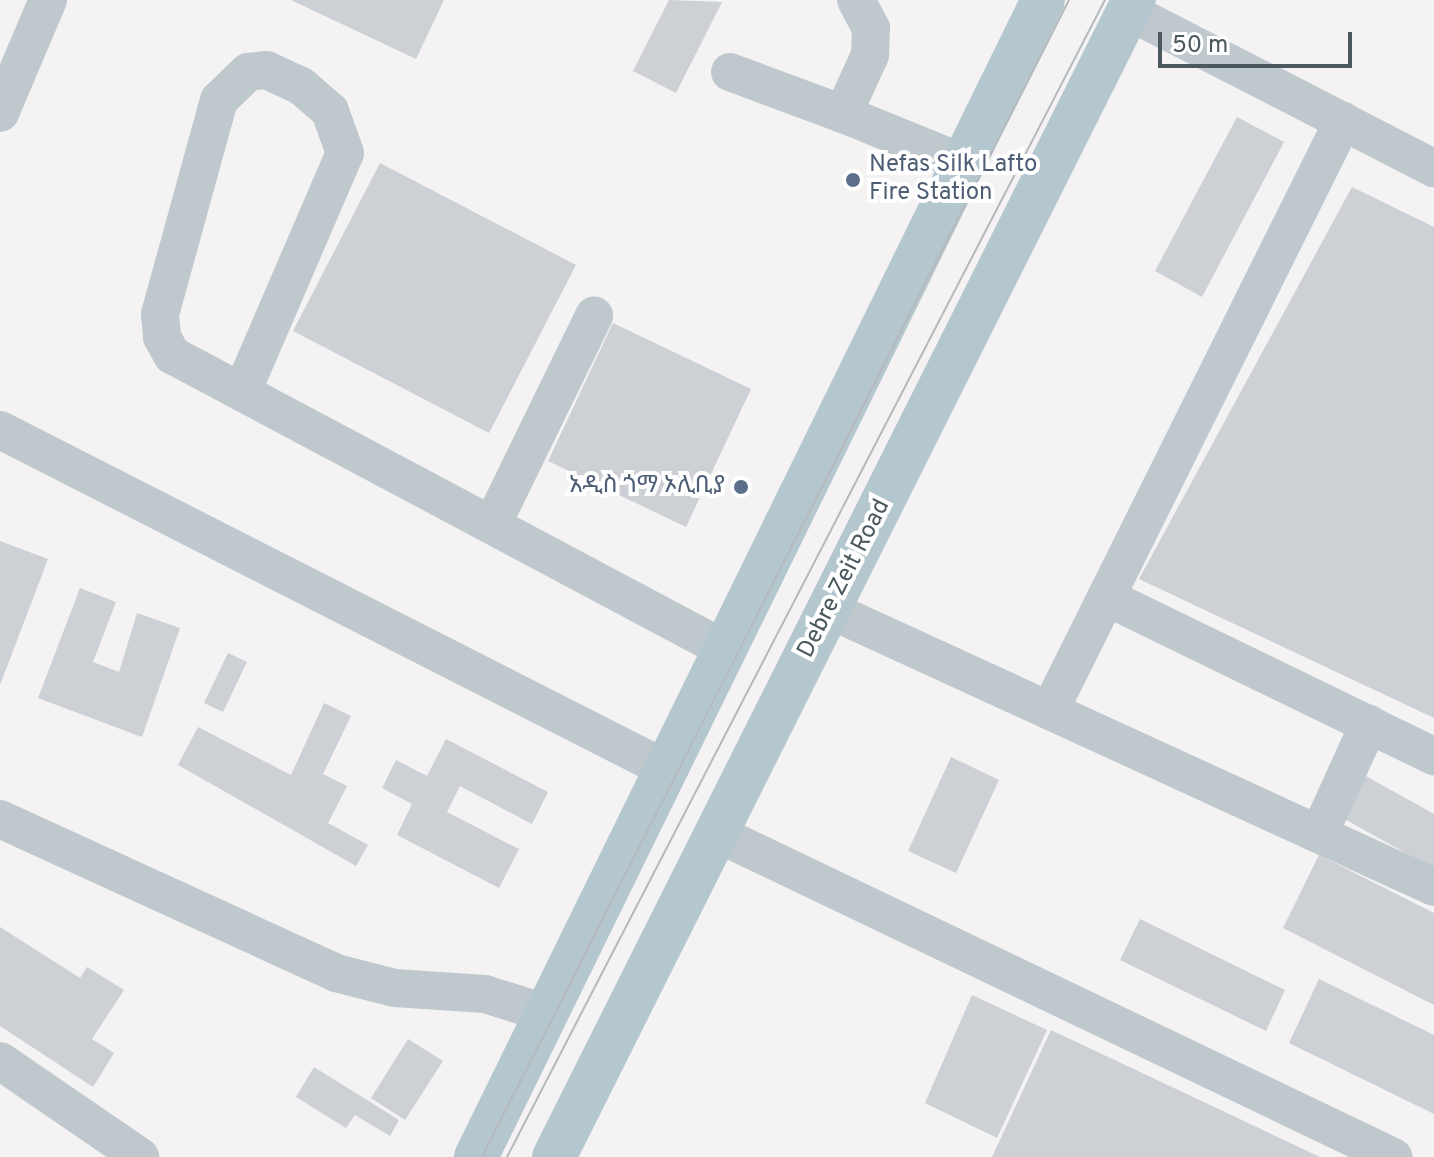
<!DOCTYPE html>
<meta charset="utf-8">
<style>
body{margin:0}
#map{position:relative;width:1434px;height:1157px;overflow:hidden;background:#f4f2f3;font-family:Overpass,"Noto Sans Ethiopic",sans-serif}
div>[style]{position:absolute}
.building>*{inset:0;background:#cdd0d4}
.minor>*{height:38px;margin:-19px;padding:0 19px;transform-origin:19px;border-radius:19px;background:#bfc9cd}
.major>*{height:44px;margin:-22px;padding:0 22px;transform-origin:22px;border-radius:22px;background:#b4c7ce}
.tram>*{height:2px;margin:-1px;padding:0 1px;transform-origin:1px;border-radius:1px;background:#b5b9bc}
.dots>*{width:22px;height:22px;translate:-50% -50%;box-sizing:border-box;border:4px solid #fff;border-radius:50%}
span{translate:-50% -50%;white-space:nowrap;text-align:center;line-height:1.15;-webkit-text-stroke:8px #fff;paint-order:stroke}
.service-label{font-size:24px;color:#4e5e75}
.left{translate:0 -50%;text-align:left}
.right{translate:-100% -50%;text-align:right}
.street-label{font-size:24px;color:#4b595e}
.scale{position:absolute;left:1158px;top:32px;width:194px;height:36px;box-sizing:border-box;border:4px solid #4b595e;border-top:0;padding-left:10px;font-size:24px;line-height:28px;white-space:nowrap;color:#4b595e;-webkit-text-stroke:6px #fff;paint-order:stroke}
</style>
<div id="map">
<div class="building">
<i style="clip-path:polygon(291px 0,444px 0,416px 59px)"></i>
<i style="clip-path:polygon(669px 0,722px 2px,676px 93px,633px 71px)"></i>
<i style="clip-path:polygon(1237px 117px,1284px 142px,1202px 297px,1155px 271px)"></i>
<i style="clip-path:polygon(380px 163px,576px 265px,489px 433px,293px 331px)"></i>
<i style="clip-path:polygon(1352px 187px,1434px 227px,1434px 718px,1139px 579px)"></i>
<i style="clip-path:polygon(613px 323px,751px 389px,686px 527px,548px 461px)"></i>
<i style="clip-path:polygon(0 541px,48px 559px,0 685px)"></i>
<i style="clip-path:polygon(80px 588px,116px 602px,93px 662px,119px 672px,137px 613px,180px 628px,142px 737px,38px 698px)"></i>
<i style="clip-path:polygon(228px 653px,247px 662px,223px 712px,204px 703px)"></i>
<i style="clip-path:polygon(324px 703px,351px 716px,323px 774px,347px 786px,328px 823px,368px 845px,356px 866px,178px 765px,198px 727px,291px 775px)"></i>
<i style="clip-path:polygon(446px 739px,548px 792px,532px 824px,460px 786px,447px 812px,519px 849px,499px 888px,397px 835px,412px 804px,382px 788px,396px 760px,427px 776px)"></i>
<i style="clip-path:polygon(951px 757px,999px 780px,956px 873px,908px 851px)"></i>
<i style="clip-path:polygon(1364px 775px,1434px 814px,1434px 869px,1341px 817px)"></i>
<i style="clip-path:polygon(1319px 855px,1434px 913px,1434px 1005px,1283px 928px)"></i>
<i style="clip-path:polygon(1140px 919px,1285px 990px,1266px 1031px,1120px 960px)"></i>
<i style="clip-path:polygon(0 927px,80px 978px,87px 967px,124px 990px,92px 1039px,114px 1053px,93px 1087px,0 1026px)"></i>
<i style="clip-path:polygon(1319px 979px,1434px 1035px,1434px 1114px,1289px 1043px)"></i>
<i style="clip-path:polygon(972px 995px,1047px 1030px,997px 1138px,925px 1103px)"></i>
<i style="clip-path:polygon(1051px 1030px,1320px 1157px,992px 1157px)"></i>
<i style="clip-path:polygon(408px 1039px,443px 1061px,405px 1120px,371px 1098px)"></i>
<i style="clip-path:polygon(314px 1067px,399px 1120px,390px 1136px,355px 1115px,346px 1128px,296px 1097px)"></i>
</div>
<div class="minor">
<i style="left:856px;top:0;width:32px;rotate:62deg"></i>
<i style="left:871px;top:28px;width:27px;rotate:92deg"></i>
<i style="left:870px;top:55px;width:65px;rotate:114.6deg"></i>
<i style="left:843px;top:114px;width:133px;rotate:22.1deg"></i>
<i style="left:1128px;top:11px;width:344px;rotate:27.2deg"></i>
<i style="left:730px;top:72px;width:121px;rotate:20.4deg"></i>
<i style="left:0;top:113px;width:123px;rotate:-67deg"></i>
<i style="left:242px;top:392px;width:260px;rotate:-66.7deg"></i>
<i style="left:345px;top:153px;width:45px;rotate:-109.7deg"></i>
<i style="left:330px;top:111px;width:38px;rotate:-139deg"></i>
<i style="left:301px;top:86px;width:38px;rotate:-155deg"></i>
<i style="left:266px;top:70px;width:18px;rotate:174deg"></i>
<i style="left:248px;top:72px;width:40px;rotate:136deg"></i>
<i style="left:219px;top:100px;width:222px;rotate:105.4deg"></i>
<i style="left:160px;top:314px;width:23px;rotate:85deg"></i>
<i style="left:162px;top:337px;width:21px;rotate:61deg"></i>
<i style="left:172px;top:355px;width:628px;rotate:28.03deg"></i>
<i style="left:0;top:430px;width:750px;rotate:26.98deg"></i>
<i style="left:492px;top:525px;width:233px;rotate:-64deg"></i>
<i style="left:1106px;top:597px;width:365px;rotate:25.9deg"></i>
<i style="left:830px;top:610px;width:664px;rotate:24.64deg"></i>
<i style="left:1050px;top:710px;width:658px;rotate:-63.55deg"></i>
<i style="left:0;top:819px;width:370px;rotate:24.6deg"></i>
<i style="left:336px;top:973px;width:61px;rotate:14.3deg"></i>
<i style="left:395px;top:988px;width:90px;rotate:3.8deg"></i>
<i style="left:485px;top:994px;width:66px;rotate:17.6deg"></i>
<i style="left:716px;top:833px;width:751px;rotate:25.57deg"></i>
<i style="left:1319px;top:834px;width:121px;rotate:-65.6deg"></i>
<i style="left:0;top:1061px;width:170px;rotate:34.4deg"></i>
</div>
<div class="major">
<i style="left:476px;top:1157px;width:1288px;rotate:-63.89deg"></i>
<i style="left:554px;top:1157px;width:1294px;rotate:-63.38deg"></i>
</div>
<div class="tram">
<i style="left:482px;top:1157px;width:1297px;rotate:-63.1deg"></i>
<i style="left:507px;top:1157px;width:1302px;rotate:-62.67deg"></i>
</div>
<div class="dots">
<i style="left:853px;top:180px;background:#5c6f8a"></i>
<i style="left:741px;top:487px;background:#5c6f8a"></i>
</div>
<div class="service-label">
<span class="left" style="left:869px;top:180px">Nefas Silk Lafto<br>Fire Station</span>
<span class="right" style="left:725px;top:487px">አዲስ ጎማ ኦሊቢያ</span>
</div>
<div class="street-label">
<span style="left:845px;top:579px;rotate:-63deg">Debre Zeit Road</span>
</div>
<div class="scale">50 m</div>
</div>
